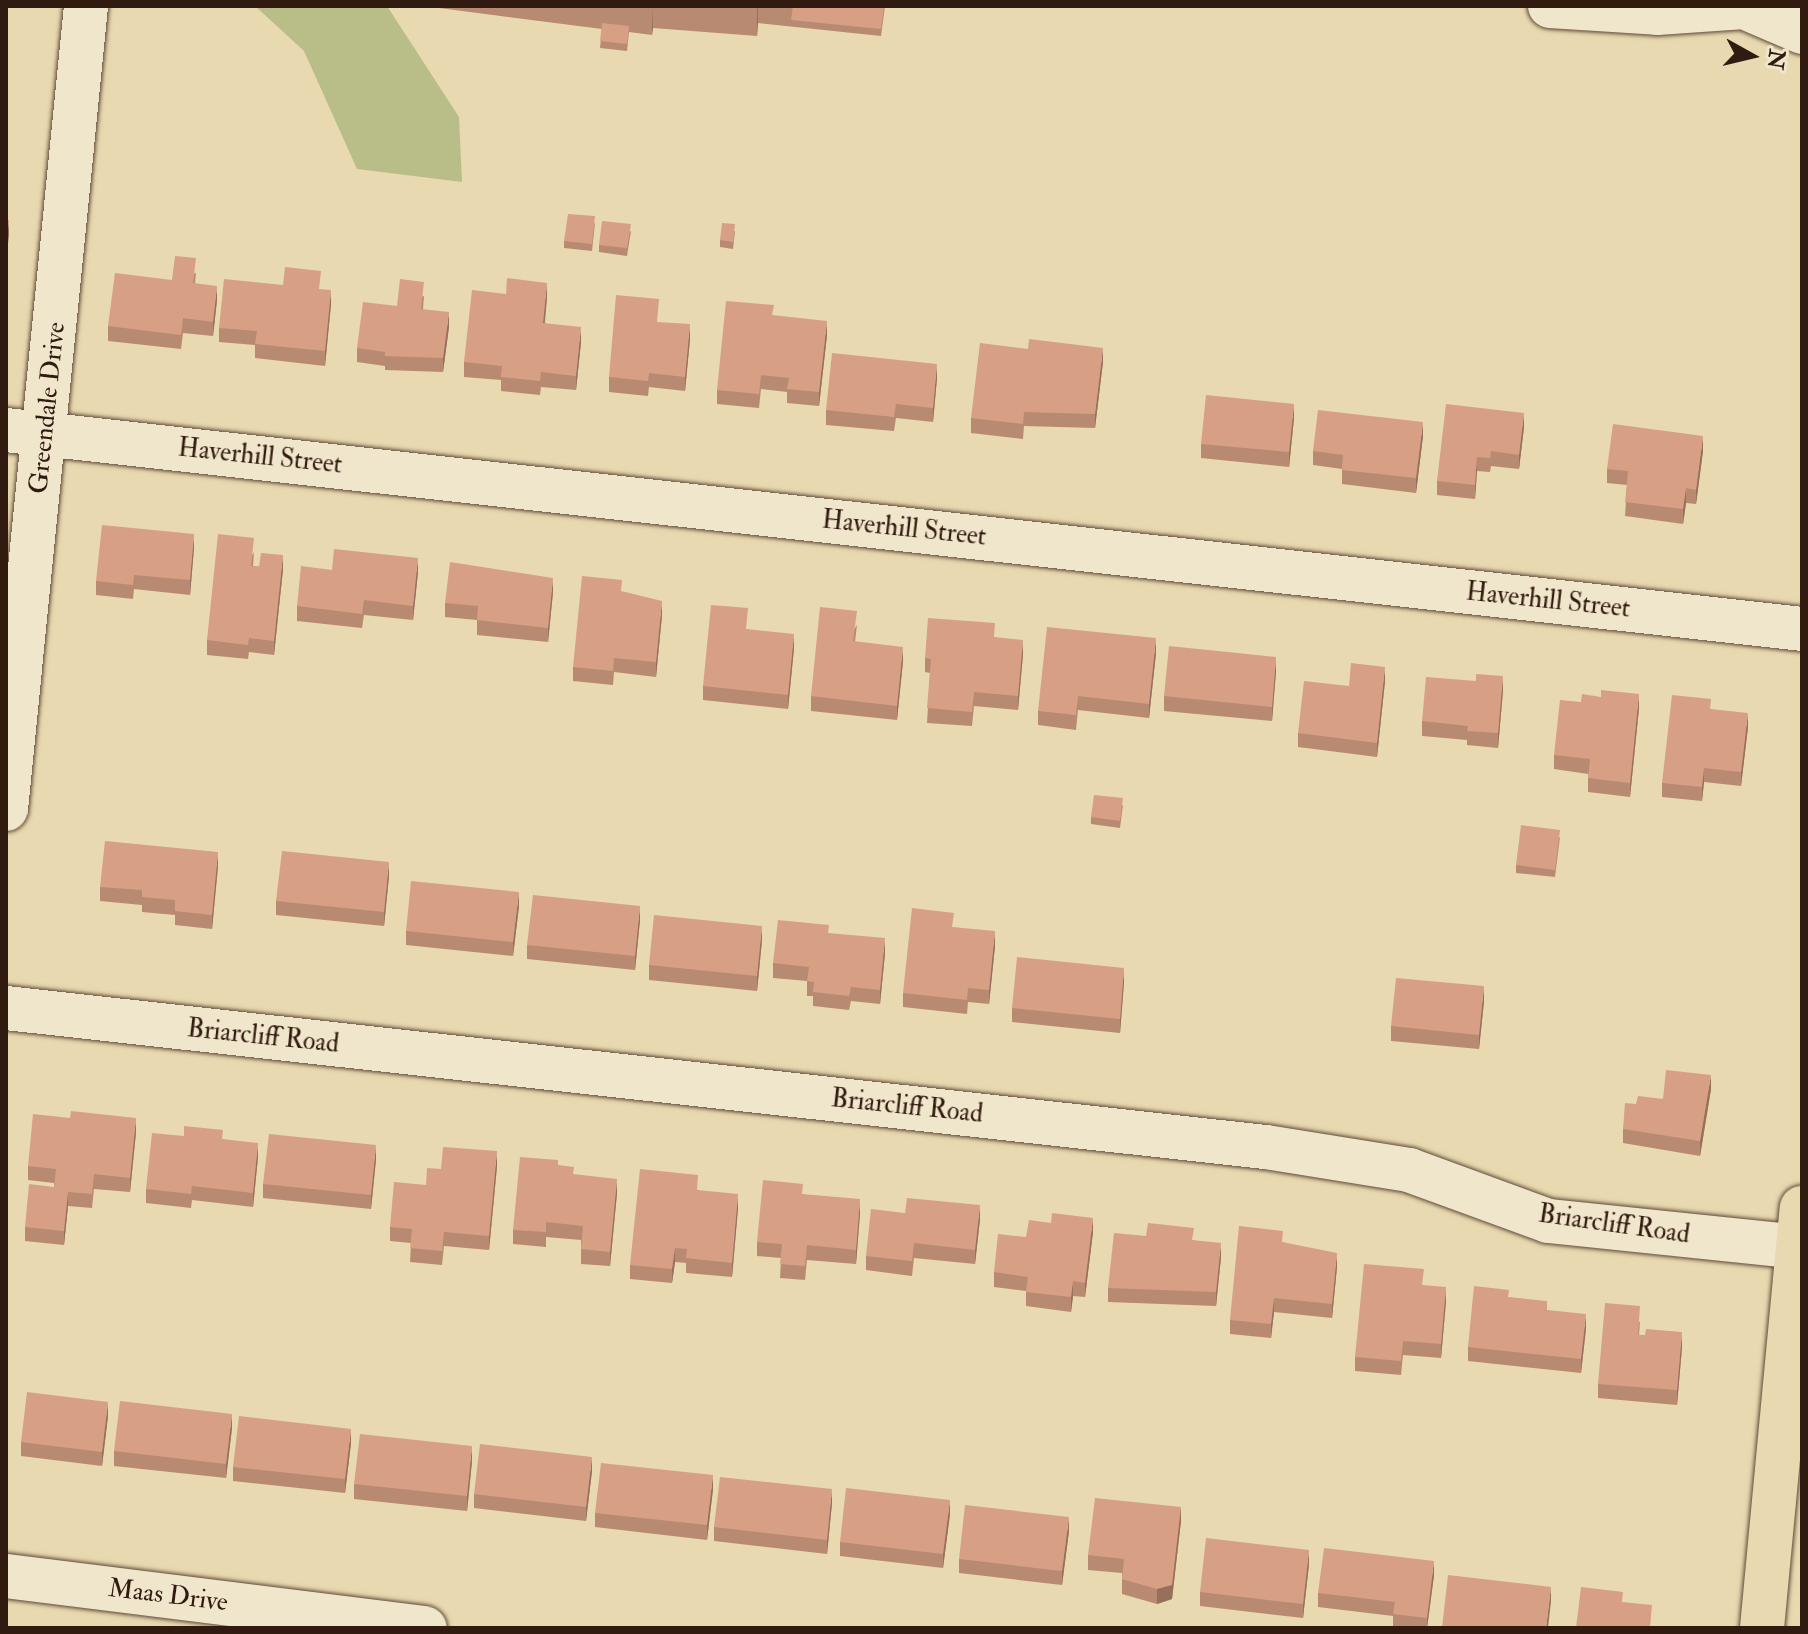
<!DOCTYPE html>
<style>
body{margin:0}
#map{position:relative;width:1808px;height:1634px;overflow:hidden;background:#e8d9b0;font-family:"IM FELL Double Pica",serif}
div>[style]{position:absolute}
.green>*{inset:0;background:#b9be89}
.roads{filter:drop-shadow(0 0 2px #5f4a37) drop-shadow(0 0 2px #5f4a37)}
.minor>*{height:44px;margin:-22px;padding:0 22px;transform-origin:22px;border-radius:22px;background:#f0e6cc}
.major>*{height:44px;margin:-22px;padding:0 22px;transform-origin:22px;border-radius:22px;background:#e8d9b0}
.wall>*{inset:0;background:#b98a72}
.shaded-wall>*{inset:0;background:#96705d}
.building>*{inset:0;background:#d7a085}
span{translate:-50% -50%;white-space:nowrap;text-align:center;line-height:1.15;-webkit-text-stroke:6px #f0e6cc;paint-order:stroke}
.street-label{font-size:26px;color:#311a0f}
.frame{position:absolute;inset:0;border:8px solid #311a0f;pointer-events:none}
.north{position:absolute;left:1712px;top:16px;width:80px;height:80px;-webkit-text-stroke:6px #f0e6cc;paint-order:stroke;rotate:98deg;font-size:22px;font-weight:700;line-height:32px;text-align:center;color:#311a0f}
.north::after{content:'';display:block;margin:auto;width:28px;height:36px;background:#311a0f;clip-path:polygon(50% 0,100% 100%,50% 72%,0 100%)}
</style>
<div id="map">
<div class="green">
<i style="clip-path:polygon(255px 6px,387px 6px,459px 117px,462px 182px,357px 169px,304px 51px)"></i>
</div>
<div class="roads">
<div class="minor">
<i style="left:1550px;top:6px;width:107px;rotate:3.7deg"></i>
<i style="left:1657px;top:13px;width:102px;rotate:-3.9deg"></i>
<i style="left:1751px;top:10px;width:56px;rotate:23.3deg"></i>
<i style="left:6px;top:430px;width:1807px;rotate:6.32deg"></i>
<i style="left:6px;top:809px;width:807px;rotate:-84.31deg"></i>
<i style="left:6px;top:1008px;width:1268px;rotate:6.3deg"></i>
<i style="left:1266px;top:1147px;width:145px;rotate:9.1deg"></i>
<i style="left:1409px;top:1170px;width:148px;rotate:20.1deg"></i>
<i style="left:1548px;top:1221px;width:252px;rotate:5.9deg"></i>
<i style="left:6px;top:1576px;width:422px;rotate:7.1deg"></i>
</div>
<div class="major">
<i style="left:1762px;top:1628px;width:422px;rotate:-84.6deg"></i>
</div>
</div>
<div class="wall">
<i style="clip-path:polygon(439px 6px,885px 6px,881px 36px,758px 23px,757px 36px,653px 28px,652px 35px,629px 32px,627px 51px,600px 48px,602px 29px,439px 8px)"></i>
<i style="clip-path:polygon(595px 223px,592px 251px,564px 248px,564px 241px)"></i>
<i style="clip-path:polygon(631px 231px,627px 256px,599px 252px,599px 245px)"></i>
<i style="clip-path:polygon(735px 231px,733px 249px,720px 247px,720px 240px)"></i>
<i style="clip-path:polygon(196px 273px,195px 283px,217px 300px,213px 336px,183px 333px,181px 349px,108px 341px,108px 326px,172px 280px)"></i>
<i style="clip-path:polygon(320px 289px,331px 304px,325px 366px,255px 358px,255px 345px,219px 342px,219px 328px)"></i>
<i style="clip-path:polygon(424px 296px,423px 309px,449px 327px,443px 372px,385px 370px,385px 366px,357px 362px,357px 348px,397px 306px)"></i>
<i style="clip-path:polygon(547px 297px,545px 323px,581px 342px,576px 390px,541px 387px,540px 395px,501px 391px,501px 380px,464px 377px,464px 362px)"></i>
<i style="clip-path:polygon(774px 316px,827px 335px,819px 406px,787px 403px,787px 392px,761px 389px,759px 408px,717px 404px,717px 390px)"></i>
<i style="clip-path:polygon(658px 322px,690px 339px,685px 391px,649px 387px,648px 396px,609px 392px,609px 377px)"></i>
<i style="clip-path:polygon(1103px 362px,1095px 428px,1024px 426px,1023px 439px,971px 433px,971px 418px)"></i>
<i style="clip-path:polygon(937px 378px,933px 422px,896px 418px,894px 431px,826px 425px,826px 410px)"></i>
<i style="clip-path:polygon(1294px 418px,1289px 467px,1201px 458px,1201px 444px)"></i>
<i style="clip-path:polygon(1524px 427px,1519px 469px,1491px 466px,1490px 472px,1477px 471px,1475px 499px,1437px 495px,1437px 481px)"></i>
<i style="clip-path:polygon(1423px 436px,1416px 493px,1342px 484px,1342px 469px,1313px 465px,1313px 451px)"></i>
<i style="clip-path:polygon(1703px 451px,1696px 504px,1686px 503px,1683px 524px,1625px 516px,1627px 485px,1607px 483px,1607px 469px)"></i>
<i style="clip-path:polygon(194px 548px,190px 595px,134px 589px,133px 599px,96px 595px,96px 581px)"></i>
<i style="clip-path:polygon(254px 552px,253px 566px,283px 569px,274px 655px,249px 652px,248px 659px,207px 655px,207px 640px)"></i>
<i style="clip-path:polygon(332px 570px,418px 572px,413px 620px,364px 615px,362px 628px,297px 621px,297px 606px)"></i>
<i style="clip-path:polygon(553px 592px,548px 642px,477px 635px,477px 620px,445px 617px,445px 603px)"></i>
<i style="clip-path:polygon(662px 615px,656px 677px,614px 672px,613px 685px,573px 681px,573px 667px)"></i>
<i style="clip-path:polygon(857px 625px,855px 642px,903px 661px,897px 720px,811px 711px,811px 696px)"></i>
<i style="clip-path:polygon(747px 629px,794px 648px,788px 709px,703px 700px,703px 686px)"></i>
<i style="clip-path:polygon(995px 637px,1023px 654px,1018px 710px,974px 706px,972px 726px,927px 723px,930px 673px,925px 672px,925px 658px)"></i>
<i style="clip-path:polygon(1156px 653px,1149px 718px,1078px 710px,1076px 730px,1038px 725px,1038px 711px)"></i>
<i style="clip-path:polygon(1276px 671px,1272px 721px,1164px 711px,1164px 696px)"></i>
<i style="clip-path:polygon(1385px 681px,1377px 757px,1298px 747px,1298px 733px,1349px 686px)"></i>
<i style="clip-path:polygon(1503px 690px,1498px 748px,1467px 745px,1467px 740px,1422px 736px,1422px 721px)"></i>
<i style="clip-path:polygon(1639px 708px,1630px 797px,1588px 792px,1588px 774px,1554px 769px,1554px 755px)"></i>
<i style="clip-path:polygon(1711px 709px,1748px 727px,1741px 786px,1704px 782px,1702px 801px,1662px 797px,1662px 783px)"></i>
<i style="clip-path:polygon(1123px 805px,1120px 828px,1091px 824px,1091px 817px)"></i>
<i style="clip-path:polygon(1560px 837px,1555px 877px,1516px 873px,1516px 865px)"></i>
<i style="clip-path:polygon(218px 866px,212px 929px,175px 925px,175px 915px,142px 912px,142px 905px,100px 901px,100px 887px)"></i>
<i style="clip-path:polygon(389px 876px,384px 926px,276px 915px,276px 901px)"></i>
<i style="clip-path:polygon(519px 906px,513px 956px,406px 945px,406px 931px)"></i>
<i style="clip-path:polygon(640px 920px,635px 970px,527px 959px,527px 945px)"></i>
<i style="clip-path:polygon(954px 927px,995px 946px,989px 1004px,968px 1002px,967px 1014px,903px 1007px,903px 993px)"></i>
<i style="clip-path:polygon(829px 933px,885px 953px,880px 1004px,851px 1001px,849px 1010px,813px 1006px,813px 996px,807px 996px,807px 981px,773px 978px,773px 963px)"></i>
<i style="clip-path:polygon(762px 940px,757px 991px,649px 980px,649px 965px)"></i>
<i style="clip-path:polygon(1124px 982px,1120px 1033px,1012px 1022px,1012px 1008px)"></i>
<i style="clip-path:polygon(1484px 1001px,1479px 1049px,1391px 1041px,1391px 1026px)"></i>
<i style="clip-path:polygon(1711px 1089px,1700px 1156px,1623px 1143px,1623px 1129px,1636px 1104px)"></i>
<i style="clip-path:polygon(136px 1132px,130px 1192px,94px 1189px,92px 1208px,68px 1206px,64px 1245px,25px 1241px,25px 1227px,54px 1187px,54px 1183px,28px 1180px,28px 1166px)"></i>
<i style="clip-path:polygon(223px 1139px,258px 1157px,253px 1207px,192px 1200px,191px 1208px,146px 1203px,146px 1189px)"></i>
<i style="clip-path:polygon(376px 1159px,371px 1209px,263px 1198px,263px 1184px)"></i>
<i style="clip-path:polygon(558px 1165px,574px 1175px,617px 1193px,610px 1266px,581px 1264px,581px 1240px,546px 1237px,546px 1247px,513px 1244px,513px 1230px)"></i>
<i style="clip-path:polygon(497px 1166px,489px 1250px,444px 1246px,442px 1265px,410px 1262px,411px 1243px,390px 1241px,390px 1227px,441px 1169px)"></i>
<i style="clip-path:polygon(698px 1190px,738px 1208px,732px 1277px,686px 1273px,686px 1263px,675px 1262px,672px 1283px,630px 1279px,630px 1265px)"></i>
<i style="clip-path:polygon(803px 1194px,860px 1213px,856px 1264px,807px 1260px,805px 1280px,780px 1278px,781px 1258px,757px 1256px,757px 1242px)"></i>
<i style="clip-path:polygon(980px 1219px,975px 1264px,914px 1258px,912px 1276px,866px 1270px,866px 1256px)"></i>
<i style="clip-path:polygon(1093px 1232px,1085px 1297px,1073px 1296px,1071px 1312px,1026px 1306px,1026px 1291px,994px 1287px,994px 1272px,1026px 1237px)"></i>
<i style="clip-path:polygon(1194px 1240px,1221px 1257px,1216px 1306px,1108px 1302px,1108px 1288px)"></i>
<i style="clip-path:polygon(1283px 1242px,1337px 1267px,1332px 1318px,1274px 1312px,1271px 1338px,1230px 1334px,1230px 1320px)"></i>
<i style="clip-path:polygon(1423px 1285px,1446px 1301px,1441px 1358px,1403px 1355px,1401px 1375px,1355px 1371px,1355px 1357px)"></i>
<i style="clip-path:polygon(1509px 1297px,1547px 1310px,1586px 1328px,1581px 1373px,1468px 1361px,1468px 1347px)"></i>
<i style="clip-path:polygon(1640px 1321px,1639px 1335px,1645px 1335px,1682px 1347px,1677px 1405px,1598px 1398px,1598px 1384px)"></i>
<i style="clip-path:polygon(108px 1416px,102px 1466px,21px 1456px,21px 1442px)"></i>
<i style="clip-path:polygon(232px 1428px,226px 1478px,114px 1466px,114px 1451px)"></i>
<i style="clip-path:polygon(351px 1443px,345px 1493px,233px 1481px,233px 1467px)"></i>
<i style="clip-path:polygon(472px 1461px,467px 1511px,354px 1499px,354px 1484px)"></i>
<i style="clip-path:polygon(592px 1471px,586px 1521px,474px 1508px,474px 1494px)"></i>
<i style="clip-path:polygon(713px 1489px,707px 1540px,595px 1527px,595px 1513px)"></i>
<i style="clip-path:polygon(832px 1503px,827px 1554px,714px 1541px,714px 1527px)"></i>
<i style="clip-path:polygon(950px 1514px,943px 1568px,840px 1556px,840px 1542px)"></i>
<i style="clip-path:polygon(1181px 1521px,1172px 1599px,1157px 1604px,1122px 1594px,1122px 1573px,1088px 1570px,1088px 1555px)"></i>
<i style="clip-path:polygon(1069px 1531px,1062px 1585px,959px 1573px,959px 1559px)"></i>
<i style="clip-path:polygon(1309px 1564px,1303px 1618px,1200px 1606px,1200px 1592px)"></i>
<i style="clip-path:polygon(1434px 1575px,1427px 1628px,1393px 1628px,1393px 1616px,1318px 1607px,1318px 1593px)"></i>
</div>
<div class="shaded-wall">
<i style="clip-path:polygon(652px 6px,653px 28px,652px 35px)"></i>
<i style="clip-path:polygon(757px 6px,758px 6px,758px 23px,757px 36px)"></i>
<i style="clip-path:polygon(9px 220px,9px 235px,6px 262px,6px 248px)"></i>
<i style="clip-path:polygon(547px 283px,547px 297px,543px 337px,543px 323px)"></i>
<i style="clip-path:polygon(217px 286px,217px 300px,213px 336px,213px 322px)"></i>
<i style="clip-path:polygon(331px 290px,331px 304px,325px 366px,325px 351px)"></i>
<i style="clip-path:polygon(449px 312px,449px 327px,443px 372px,443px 358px)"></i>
<i style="clip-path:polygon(827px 321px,827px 335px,819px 406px,819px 392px)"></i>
<i style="clip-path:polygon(690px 324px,690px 339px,685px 391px,685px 377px)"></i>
<i style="clip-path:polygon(581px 327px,581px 342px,576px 390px,576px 376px)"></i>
<i style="clip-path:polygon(1103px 348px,1103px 362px,1095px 428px,1095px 414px)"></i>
<i style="clip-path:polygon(937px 364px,937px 378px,933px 422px,933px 408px)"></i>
<i style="clip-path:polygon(1294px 404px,1294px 418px,1289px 467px,1289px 452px)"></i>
<i style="clip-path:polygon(1524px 413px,1524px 427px,1519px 469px,1519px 455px)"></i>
<i style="clip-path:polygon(1423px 422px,1423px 436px,1416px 493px,1416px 478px)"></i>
<i style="clip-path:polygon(1703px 436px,1703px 451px,1696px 504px,1696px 490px)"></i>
<i style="clip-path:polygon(1477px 457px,1477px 471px,1475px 499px,1475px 485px)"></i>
<i style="clip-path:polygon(1686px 488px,1686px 503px,1683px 524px,1683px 509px)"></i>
<i style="clip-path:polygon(194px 534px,194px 548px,190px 595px,190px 580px)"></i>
<i style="clip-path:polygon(283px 555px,283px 569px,274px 655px,274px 641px)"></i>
<i style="clip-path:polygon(418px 558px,418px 572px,413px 620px,413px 606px)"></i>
<i style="clip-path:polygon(553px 578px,553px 592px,548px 642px,548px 628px)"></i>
<i style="clip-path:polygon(662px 601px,662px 615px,656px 677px,656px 662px)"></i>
<i style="clip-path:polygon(794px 634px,794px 648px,788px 709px,788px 695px)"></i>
<i style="clip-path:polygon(1156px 638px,1156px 653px,1149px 718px,1149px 704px)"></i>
<i style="clip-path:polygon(1023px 640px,1023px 654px,1018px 710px,1018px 696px)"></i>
<i style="clip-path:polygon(903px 647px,903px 661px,897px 720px,897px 706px)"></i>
<i style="clip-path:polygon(1276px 657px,1276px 671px,1272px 721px,1272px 707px)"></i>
<i style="clip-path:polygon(1385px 667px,1385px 681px,1377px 757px,1377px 743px)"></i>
<i style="clip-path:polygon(1503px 676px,1503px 690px,1498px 748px,1498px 733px)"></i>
<i style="clip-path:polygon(1639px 694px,1639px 708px,1630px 797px,1630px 783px)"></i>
<i style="clip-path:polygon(1748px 713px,1748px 727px,1741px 786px,1741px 772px)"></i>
<i style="clip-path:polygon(1704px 768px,1704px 782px,1702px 801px,1702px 787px)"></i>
<i style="clip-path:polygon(218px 852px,218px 866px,212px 929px,212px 915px)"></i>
<i style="clip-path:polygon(389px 862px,389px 876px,384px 926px,384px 912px)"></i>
<i style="clip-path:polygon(519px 892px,519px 906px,513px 956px,513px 942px)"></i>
<i style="clip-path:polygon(640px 906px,640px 920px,635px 970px,635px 956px)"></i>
<i style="clip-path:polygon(762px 926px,762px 940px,757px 991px,757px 976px)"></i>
<i style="clip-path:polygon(995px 931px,995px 946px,989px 1004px,989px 990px)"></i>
<i style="clip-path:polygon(885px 938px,885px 953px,880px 1004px,880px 990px)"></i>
<i style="clip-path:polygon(1124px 968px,1124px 982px,1120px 1033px,1120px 1019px)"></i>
<i style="clip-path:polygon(1484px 986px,1484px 1001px,1479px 1049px,1479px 1035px)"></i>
<i style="clip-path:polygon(1711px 1075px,1711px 1089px,1700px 1156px,1700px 1141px)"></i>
<i style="clip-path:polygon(136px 1118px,136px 1132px,130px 1192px,130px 1178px)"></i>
<i style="clip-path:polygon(258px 1143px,258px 1157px,253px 1207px,253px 1193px)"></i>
<i style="clip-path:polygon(376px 1145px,376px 1159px,371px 1209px,371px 1195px)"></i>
<i style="clip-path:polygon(497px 1151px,497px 1166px,489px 1250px,489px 1236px)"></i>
<i style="clip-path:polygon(617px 1179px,617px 1193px,610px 1266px,610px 1252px)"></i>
<i style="clip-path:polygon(68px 1192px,68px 1206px,64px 1245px,64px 1231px)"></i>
<i style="clip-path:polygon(738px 1194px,738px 1208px,732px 1277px,732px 1263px)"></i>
<i style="clip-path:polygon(860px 1199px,860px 1213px,856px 1264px,856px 1250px)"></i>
<i style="clip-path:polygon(980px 1205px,980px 1219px,975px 1264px,975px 1250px)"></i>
<i style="clip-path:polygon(1093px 1218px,1093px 1232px,1085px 1297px,1085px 1283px)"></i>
<i style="clip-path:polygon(1221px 1243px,1221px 1257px,1216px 1306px,1216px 1292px)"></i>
<i style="clip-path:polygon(675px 1248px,675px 1262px,672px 1283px,672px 1269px)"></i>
<i style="clip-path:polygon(1337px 1253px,1337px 1267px,1332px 1318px,1332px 1304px)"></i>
<i style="clip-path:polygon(1073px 1281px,1073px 1296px,1071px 1312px,1071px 1297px)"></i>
<i style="clip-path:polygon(1446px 1287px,1446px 1301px,1441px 1358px,1441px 1344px)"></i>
<i style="clip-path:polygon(1274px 1298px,1274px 1312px,1271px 1338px,1271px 1324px)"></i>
<i style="clip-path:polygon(1586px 1314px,1586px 1328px,1581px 1373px,1581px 1359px)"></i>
<i style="clip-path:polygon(1682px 1332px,1682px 1347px,1677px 1405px,1677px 1390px)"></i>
<i style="clip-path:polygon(108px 1402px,108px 1416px,102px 1466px,102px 1452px)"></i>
<i style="clip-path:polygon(232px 1414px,232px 1428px,226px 1478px,226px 1464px)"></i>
<i style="clip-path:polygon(351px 1429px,351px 1443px,345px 1493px,345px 1479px)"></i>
<i style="clip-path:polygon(472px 1446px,472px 1461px,467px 1511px,467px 1496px)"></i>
<i style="clip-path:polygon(592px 1457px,592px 1471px,586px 1521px,586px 1507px)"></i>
<i style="clip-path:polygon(713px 1475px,713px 1489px,707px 1540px,707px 1525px)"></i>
<i style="clip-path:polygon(832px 1489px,832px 1503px,827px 1554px,827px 1540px)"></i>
<i style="clip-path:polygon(950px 1500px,950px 1514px,943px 1568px,943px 1554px)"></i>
<i style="clip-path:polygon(1181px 1507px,1181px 1521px,1172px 1599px,1157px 1604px,1157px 1589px)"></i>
<i style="clip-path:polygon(1069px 1517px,1069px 1531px,1062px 1585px,1062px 1571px)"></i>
<i style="clip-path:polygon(1309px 1550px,1309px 1564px,1303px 1618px,1303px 1604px)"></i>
<i style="clip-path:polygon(1434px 1561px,1434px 1575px,1427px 1628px,1427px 1618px)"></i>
<i style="clip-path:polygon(1551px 1587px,1551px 1601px,1548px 1628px,1546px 1628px)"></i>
</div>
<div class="building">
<i style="clip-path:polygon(725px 6px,757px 6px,757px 8px)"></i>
<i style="clip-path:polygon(793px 6px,884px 6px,881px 29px,791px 20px)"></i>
<i style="clip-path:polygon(602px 23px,629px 26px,627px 44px,600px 41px)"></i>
<i style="clip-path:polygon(568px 214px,595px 216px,592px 244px,564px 241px)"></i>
<i style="clip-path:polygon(6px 220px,9px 220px,6px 248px)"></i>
<i style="clip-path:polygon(602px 221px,631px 224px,627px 248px,599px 245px)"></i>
<i style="clip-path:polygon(722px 223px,735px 224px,733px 242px,720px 240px)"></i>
<i style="clip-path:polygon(175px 256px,196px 258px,193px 283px,217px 286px,213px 322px,183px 318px,181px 335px,108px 326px,115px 273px,172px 280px)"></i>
<i style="clip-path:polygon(285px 267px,321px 271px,319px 289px,331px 290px,325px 351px,255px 344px,257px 331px,219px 328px,224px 279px,283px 285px)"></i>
<i style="clip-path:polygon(507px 278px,547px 283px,543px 323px,581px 327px,576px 376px,541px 372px,540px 381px,501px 377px,502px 366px,464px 362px,472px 290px,506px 294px)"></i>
<i style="clip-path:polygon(400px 279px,424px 282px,421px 309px,449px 312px,443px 358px,385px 356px,385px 352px,357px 348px,363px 302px,397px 306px)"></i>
<i style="clip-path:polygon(616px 295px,659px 299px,657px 322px,690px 324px,685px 377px,649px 373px,648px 381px,609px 377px)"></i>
<i style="clip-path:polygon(726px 301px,774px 305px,772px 315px,827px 321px,819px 392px,787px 389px,789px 378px,761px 375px,759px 394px,717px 390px)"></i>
<i style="clip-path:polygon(1029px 339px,1103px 348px,1095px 414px,1024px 412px,1023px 424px,971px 418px,980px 343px,1028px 349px)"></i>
<i style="clip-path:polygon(832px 353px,937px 364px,933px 408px,896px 404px,894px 417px,826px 410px)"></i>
<i style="clip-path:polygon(1206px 395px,1294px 404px,1289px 452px,1201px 444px)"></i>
<i style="clip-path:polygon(1446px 404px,1524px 413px,1519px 455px,1491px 451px,1490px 458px,1477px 457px,1475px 485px,1437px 481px)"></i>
<i style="clip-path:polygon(1318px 410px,1423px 422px,1416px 478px,1342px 470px,1343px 455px,1313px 451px)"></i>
<i style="clip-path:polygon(1613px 424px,1703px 436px,1696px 490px,1686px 488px,1683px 509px,1625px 502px,1628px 471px,1607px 469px)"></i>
<i style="clip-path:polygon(102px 525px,194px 534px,190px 580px,134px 575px,133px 585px,96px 581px)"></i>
<i style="clip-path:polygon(218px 534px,254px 538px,251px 566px,259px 567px,261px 553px,283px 555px,274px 641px,249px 638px,248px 645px,207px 640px)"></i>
<i style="clip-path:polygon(334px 549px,418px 558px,413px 606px,364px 600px,362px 614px,297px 606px,301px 566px,332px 570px)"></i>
<i style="clip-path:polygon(450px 562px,553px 578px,548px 628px,477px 620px,478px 606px,445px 603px)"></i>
<i style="clip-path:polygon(582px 576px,622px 580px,621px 591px,662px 601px,656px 662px,614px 658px,613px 671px,573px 667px)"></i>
<i style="clip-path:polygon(711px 605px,748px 608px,746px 629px,794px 634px,788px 695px,703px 686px)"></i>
<i style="clip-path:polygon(820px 607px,857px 611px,853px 641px,903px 647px,897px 706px,811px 696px)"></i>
<i style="clip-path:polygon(928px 618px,995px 623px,994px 637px,1023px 640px,1018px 696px,974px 692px,972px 712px,927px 708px,931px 659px,925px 658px)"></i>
<i style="clip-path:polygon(1047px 627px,1156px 638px,1149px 704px,1078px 696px,1076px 715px,1038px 711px)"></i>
<i style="clip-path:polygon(1169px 646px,1276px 657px,1272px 707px,1164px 696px)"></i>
<i style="clip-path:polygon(1351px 663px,1385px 667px,1377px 743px,1298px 733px,1304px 681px,1349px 686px)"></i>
<i style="clip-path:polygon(1476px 674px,1503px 676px,1498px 733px,1467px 731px,1468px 726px,1422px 721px,1426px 677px,1476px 681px)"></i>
<i style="clip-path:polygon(1601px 690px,1639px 694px,1630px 783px,1588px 778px,1590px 759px,1554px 755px,1560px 700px,1581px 702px,1582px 694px,1601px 697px)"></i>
<i style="clip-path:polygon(1672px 695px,1711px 699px,1710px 709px,1748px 713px,1741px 772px,1704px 768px,1702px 787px,1662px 783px)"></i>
<i style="clip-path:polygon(1094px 795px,1123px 798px,1120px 821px,1091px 817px)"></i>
<i style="clip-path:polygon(1521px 825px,1560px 830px,1555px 870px,1516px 865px)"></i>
<i style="clip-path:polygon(105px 841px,218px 852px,212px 915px,175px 911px,175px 900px,142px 897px,142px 890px,100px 887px)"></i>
<i style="clip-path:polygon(282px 851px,389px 862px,384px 912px,276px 901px)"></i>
<i style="clip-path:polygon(411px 881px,519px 892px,513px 942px,406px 931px)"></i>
<i style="clip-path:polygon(533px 895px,640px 906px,635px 956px,527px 945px)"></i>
<i style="clip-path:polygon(912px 908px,954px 913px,952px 927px,995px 931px,989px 990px,968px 988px,967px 1000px,903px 993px)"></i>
<i style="clip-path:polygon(654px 915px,762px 926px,757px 976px,649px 965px)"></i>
<i style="clip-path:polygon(778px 920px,829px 925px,828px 933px,885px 938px,880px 990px,851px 987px,849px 996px,813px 992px,814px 982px,807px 981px,809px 967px,773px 963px)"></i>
<i style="clip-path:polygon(1017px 957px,1124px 968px,1120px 1019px,1012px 1008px)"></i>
<i style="clip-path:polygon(1396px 978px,1484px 986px,1479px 1035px,1391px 1026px)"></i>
<i style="clip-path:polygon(1666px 1070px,1711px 1075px,1700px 1141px,1623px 1129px,1625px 1103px,1636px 1104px,1638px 1096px,1663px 1099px)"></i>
<i style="clip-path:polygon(71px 1111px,136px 1118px,130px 1178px,94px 1174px,92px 1194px,68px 1192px,64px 1231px,25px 1227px,29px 1184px,54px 1187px,56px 1169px,28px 1166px,33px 1114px,70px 1118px)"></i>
<i style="clip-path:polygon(184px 1126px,223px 1130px,222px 1139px,258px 1143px,253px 1193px,192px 1186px,191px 1194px,146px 1189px,152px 1133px,184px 1136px)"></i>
<i style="clip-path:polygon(269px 1134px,376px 1145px,371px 1195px,263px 1184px)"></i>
<i style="clip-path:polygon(443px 1147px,497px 1151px,489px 1236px,444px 1232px,442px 1251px,410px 1248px,412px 1229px,390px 1227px,394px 1182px,426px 1185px,427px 1168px,441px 1169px)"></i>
<i style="clip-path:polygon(520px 1157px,558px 1160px,558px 1165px,574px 1167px,573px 1174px,617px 1179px,610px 1252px,581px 1249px,583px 1226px,546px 1222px,546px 1232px,513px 1230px)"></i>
<i style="clip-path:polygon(640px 1169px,698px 1175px,697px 1190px,738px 1194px,732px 1263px,686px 1258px,687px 1249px,675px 1248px,672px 1269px,630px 1265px)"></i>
<i style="clip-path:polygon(763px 1180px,803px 1184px,802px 1194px,860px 1199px,856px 1250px,807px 1245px,805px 1266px,780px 1264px,782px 1244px,757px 1242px)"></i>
<i style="clip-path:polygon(907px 1198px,980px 1205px,975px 1250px,914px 1243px,912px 1261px,866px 1256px,871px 1209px,905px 1213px)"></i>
<i style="clip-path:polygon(1052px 1213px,1093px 1218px,1085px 1283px,1073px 1281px,1071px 1297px,1026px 1292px,1028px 1277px,994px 1272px,998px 1234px,1026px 1237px,1029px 1220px,1051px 1223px)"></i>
<i style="clip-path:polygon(1148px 1223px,1194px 1228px,1192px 1240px,1221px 1243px,1216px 1292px,1108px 1288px,1114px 1233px,1146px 1236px)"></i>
<i style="clip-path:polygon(1239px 1226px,1283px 1231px,1282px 1242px,1337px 1253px,1332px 1304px,1274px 1298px,1271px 1324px,1230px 1320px)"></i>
<i style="clip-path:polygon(1364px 1264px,1424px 1269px,1422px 1285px,1446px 1287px,1441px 1344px,1403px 1341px,1401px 1361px,1355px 1357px)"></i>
<i style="clip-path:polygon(1474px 1286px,1509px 1290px,1508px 1297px,1547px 1301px,1547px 1310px,1586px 1314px,1581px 1359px,1468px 1347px)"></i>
<i style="clip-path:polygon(1605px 1303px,1640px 1306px,1638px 1335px,1645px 1335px,1646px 1329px,1682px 1332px,1677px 1390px,1598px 1384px)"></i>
<i style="clip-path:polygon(27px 1392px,108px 1402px,102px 1452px,21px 1442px)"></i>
<i style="clip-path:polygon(120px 1401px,232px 1414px,226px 1464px,114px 1451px)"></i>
<i style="clip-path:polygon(239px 1416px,351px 1429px,345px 1479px,233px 1467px)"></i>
<i style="clip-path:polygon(360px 1434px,472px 1446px,467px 1496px,354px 1484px)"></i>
<i style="clip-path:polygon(480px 1444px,592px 1457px,586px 1507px,474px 1494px)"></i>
<i style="clip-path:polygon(601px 1463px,713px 1475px,707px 1525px,595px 1513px)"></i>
<i style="clip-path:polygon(720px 1477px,832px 1489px,827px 1540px,714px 1527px)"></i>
<i style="clip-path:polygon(846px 1488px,950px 1500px,943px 1554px,840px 1542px)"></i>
<i style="clip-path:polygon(1095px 1498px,1181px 1507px,1172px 1585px,1157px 1589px,1122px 1579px,1124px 1559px,1088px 1555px)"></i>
<i style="clip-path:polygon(965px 1505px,1069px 1517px,1062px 1571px,959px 1559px)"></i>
<i style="clip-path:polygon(1206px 1538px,1309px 1550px,1303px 1604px,1200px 1592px)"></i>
<i style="clip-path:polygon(1324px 1548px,1434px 1561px,1427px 1618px,1393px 1614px,1395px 1602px,1318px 1593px)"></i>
<i style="clip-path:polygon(1448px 1575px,1551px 1587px,1546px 1628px,1442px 1628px)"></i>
<i style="clip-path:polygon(1581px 1587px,1623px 1592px,1622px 1602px,1652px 1605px,1650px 1628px,1576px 1628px)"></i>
</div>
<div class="street-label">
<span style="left:48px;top:408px;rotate:-84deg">Greendale Drive</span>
<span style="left:260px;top:457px;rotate:6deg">Haverhill Street</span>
<span style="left:904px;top:529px;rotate:6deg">Haverhill Street</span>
<span style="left:1548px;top:601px;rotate:6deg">Haverhill Street</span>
<span style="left:263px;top:1037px;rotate:6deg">Briarcliff Road</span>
<span style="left:907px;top:1107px;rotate:6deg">Briarcliff Road</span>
<span style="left:1614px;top:1225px;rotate:8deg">Briarcliff Road</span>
<span style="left:168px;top:1596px;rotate:7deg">Maas Drive</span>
</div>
<div class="frame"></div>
<div class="north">N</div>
</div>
